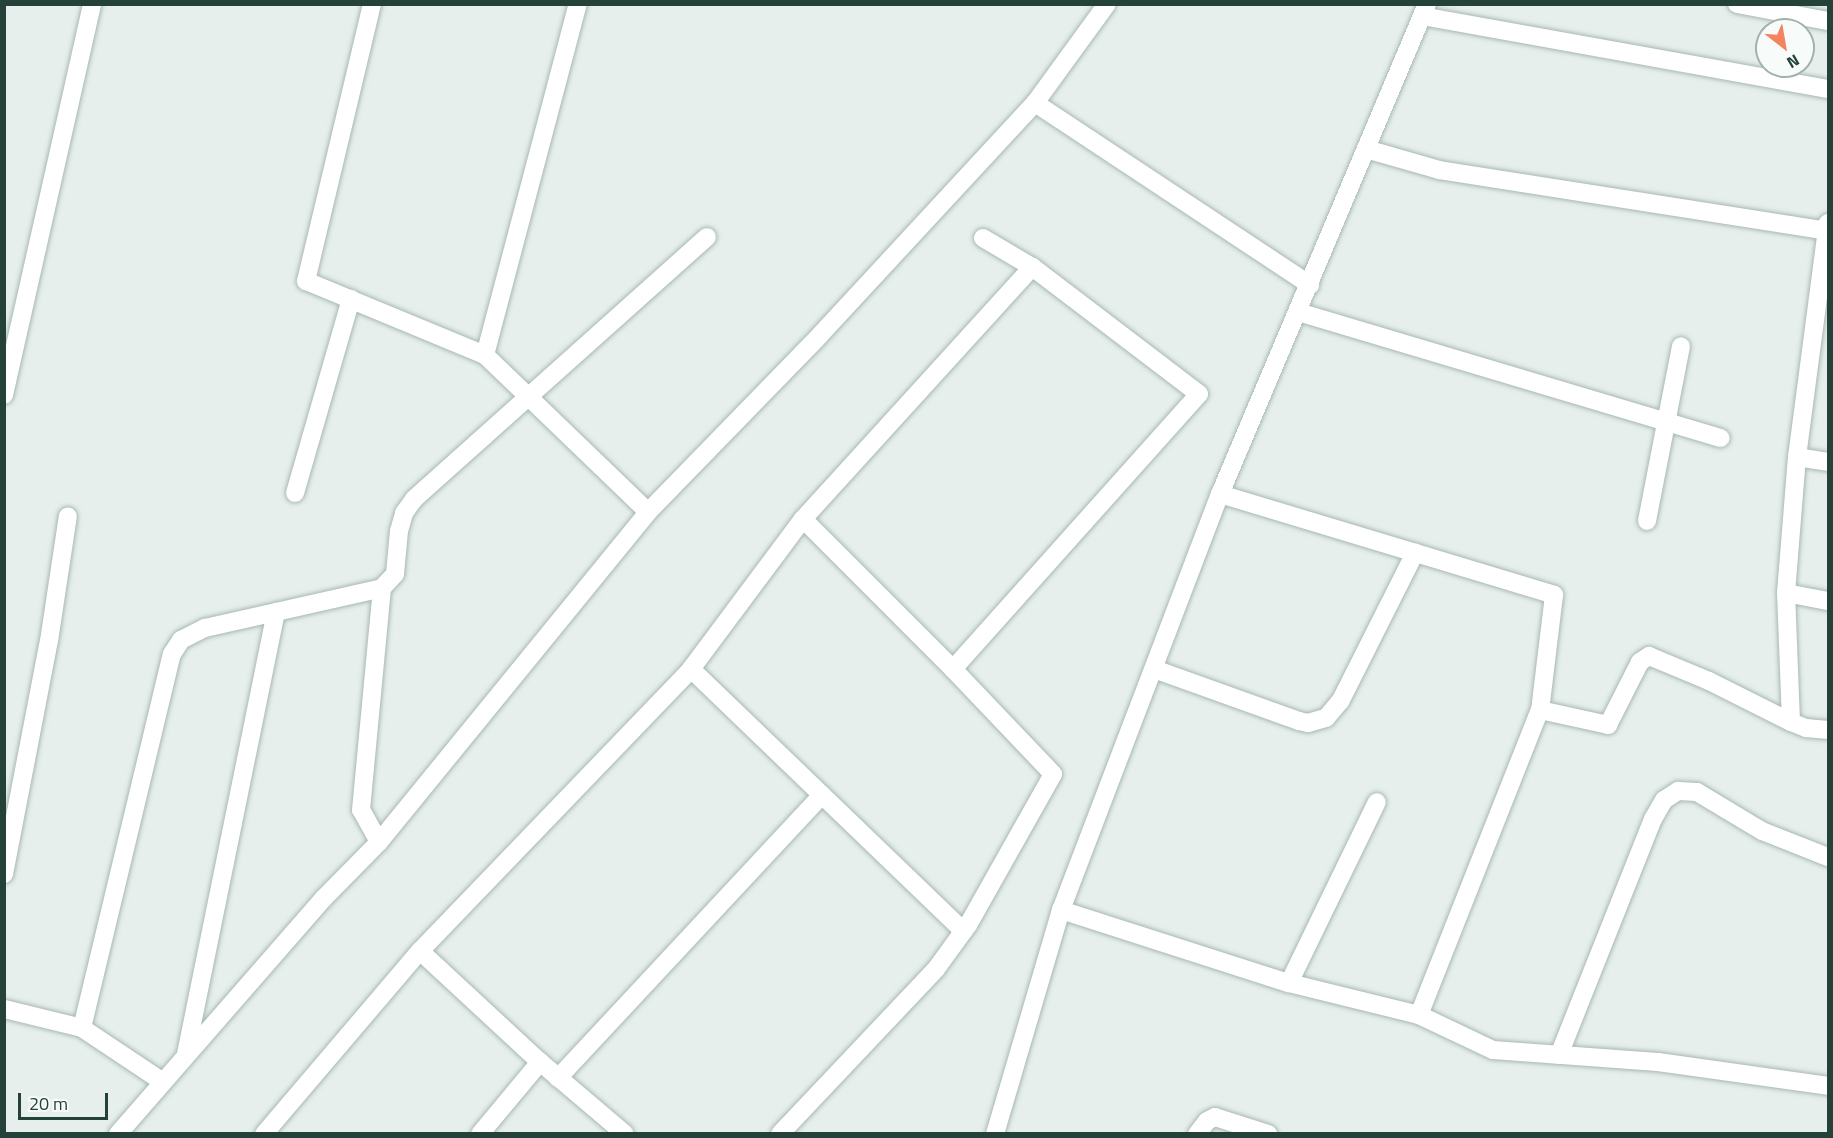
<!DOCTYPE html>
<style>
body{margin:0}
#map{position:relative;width:1833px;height:1138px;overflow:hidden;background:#e6efeb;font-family:"Titillium Web",sans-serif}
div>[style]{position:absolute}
.roads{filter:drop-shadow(0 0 2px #a8b8b2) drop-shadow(0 0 2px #a8b8b2)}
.minor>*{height:18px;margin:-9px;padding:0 9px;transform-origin:9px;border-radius:9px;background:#fff}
span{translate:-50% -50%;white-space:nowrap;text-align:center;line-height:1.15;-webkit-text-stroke:4.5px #f7fbf9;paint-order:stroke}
.frame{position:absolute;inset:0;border:6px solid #24423a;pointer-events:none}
.north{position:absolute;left:1755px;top:18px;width:60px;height:60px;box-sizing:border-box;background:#f7fbf9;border:2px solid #a3b1ad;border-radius:50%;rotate:149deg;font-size:16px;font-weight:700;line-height:24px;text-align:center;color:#24423a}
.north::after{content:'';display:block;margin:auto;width:21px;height:27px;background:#f4845f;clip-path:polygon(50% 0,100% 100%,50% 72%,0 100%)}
.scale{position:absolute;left:18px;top:1093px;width:90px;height:27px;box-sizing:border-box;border:3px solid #24423a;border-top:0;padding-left:8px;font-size:18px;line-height:21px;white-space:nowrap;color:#24423a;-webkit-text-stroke:4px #f7fbf9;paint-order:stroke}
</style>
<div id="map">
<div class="roads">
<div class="minor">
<i style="left:372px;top:4px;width:285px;rotate:103.4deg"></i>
<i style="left:306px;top:281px;width:194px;rotate:22.5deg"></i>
<i style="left:485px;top:355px;width:226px;rotate:43.9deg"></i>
<i style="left:1737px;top:4px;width:93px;rotate:10.6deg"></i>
<i style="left:1422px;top:16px;width:413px;rotate:10.2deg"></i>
<i style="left:1035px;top:103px;width:330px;rotate:33.5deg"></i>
<i style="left:1366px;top:149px;width:76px;rotate:16deg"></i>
<i style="left:1439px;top:170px;width:394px;rotate:8.9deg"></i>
<i style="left:1298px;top:312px;width:441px;rotate:16.6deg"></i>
<i style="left:485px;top:355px;width:363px;rotate:-75.2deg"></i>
<i style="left:4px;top:395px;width:401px;rotate:-77.3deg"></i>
<i style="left:1797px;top:457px;width:31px;rotate:9deg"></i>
<i style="left:295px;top:493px;width:202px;rotate:-73.9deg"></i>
<i style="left:1220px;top:494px;width:349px;rotate:16.8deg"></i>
<i style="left:1554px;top:595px;width:116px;rotate:96.9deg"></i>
<i style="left:1647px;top:521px;width:178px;rotate:-79deg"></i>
<i style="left:1786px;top:593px;width:43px;rotate:10.8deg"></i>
<i style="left:691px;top:669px;width:378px;rotate:43.9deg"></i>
<i style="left:953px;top:669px;width:369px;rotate:-48.2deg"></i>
<i style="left:1199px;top:394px;width:210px;rotate:-142.7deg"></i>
<i style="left:1032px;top:267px;width:57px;rotate:-149.4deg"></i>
<i style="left:1154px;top:669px;width:154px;rotate:19.7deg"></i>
<i style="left:1299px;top:721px;width:9px;rotate:13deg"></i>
<i style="left:1308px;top:723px;width:19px;rotate:-16deg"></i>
<i style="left:1326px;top:718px;width:23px;rotate:-50deg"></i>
<i style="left:1341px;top:700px;width:165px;rotate:-63.3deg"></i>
<i style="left:1791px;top:722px;width:129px;rotate:-92.2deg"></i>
<i style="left:1786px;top:593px;width:136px;rotate:-85.4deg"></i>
<i style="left:1797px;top:457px;width:236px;rotate:-82.5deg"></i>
<i style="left:379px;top:842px;width:37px;rotate:-119deg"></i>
<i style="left:361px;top:810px;width:223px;rotate:-84.6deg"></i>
<i style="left:4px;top:874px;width:237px;rotate:-79.1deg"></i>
<i style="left:49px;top:641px;width:126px;rotate:-81.4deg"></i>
<i style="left:1061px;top:910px;width:239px;rotate:17.8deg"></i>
<i style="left:1289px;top:983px;width:134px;rotate:13.8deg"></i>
<i style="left:1419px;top:1015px;width:82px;rotate:25.3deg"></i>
<i style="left:1493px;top:1050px;width:165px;rotate:4.2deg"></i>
<i style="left:1658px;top:1062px;width:172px;rotate:8deg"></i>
<i style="left:420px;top:951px;width:163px;rotate:42.8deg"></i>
<i style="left:540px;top:1062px;width:111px;rotate:40.3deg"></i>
<i style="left:1289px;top:983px;width:201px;rotate:-64.1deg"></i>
<i style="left:4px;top:1009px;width:80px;rotate:13.7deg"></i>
<i style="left:82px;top:1028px;width:385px;rotate:-76.5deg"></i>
<i style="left:172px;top:654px;width:17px;rotate:-57deg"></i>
<i style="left:181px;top:640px;width:27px;rotate:-27deg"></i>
<i style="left:205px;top:628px;width:181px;rotate:-12.7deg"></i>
<i style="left:382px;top:588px;width:19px;rotate:-47deg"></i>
<i style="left:395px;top:574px;width:43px;rotate:-84.7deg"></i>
<i style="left:399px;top:531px;width:19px;rotate:-74deg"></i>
<i style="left:404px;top:513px;width:17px;rotate:-54deg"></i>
<i style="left:414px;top:499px;width:393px;rotate:-41.8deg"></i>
<i style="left:1419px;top:1015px;width:328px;rotate:-68.4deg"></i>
<i style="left:1540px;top:710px;width:70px;rotate:12.4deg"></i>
<i style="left:1608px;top:725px;width:71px;rotate:-63.1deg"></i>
<i style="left:1640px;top:662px;width:11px;rotate:-34deg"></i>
<i style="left:1649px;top:656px;width:65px;rotate:22.6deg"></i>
<i style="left:1709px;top:681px;width:92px;rotate:26.6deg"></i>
<i style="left:1791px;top:722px;width:16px;rotate:22deg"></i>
<i style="left:1806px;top:728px;width:22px;rotate:5deg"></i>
<i style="left:82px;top:1028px;width:97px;rotate:33.7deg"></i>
<i style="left:186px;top:1054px;width:451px;rotate:-78.5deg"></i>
<i style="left:1559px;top:1055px;width:254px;rotate:-68.3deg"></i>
<i style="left:1653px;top:819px;width:22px;rotate:-60deg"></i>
<i style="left:1664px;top:800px;width:17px;rotate:-33deg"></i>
<i style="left:1678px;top:791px;width:19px;rotate:3deg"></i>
<i style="left:1697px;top:792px;width:76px;rotate:31deg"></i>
<i style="left:1762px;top:831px;width:71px;rotate:21.5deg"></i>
<i style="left:558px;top:1078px;width:387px;rotate:-47deg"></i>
<i style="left:118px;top:1134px;width:313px;rotate:-48.9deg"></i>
<i style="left:324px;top:898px;width:78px;rotate:-45.5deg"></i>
<i style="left:379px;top:842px;width:426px;rotate:-50.8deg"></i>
<i style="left:648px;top:512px;width:247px;rotate:-45.8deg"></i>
<i style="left:820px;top:335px;width:316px;rotate:-47.2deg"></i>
<i style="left:1035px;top:103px;width:122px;rotate:-54deg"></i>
<i style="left:264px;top:1134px;width:240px;rotate:-49.6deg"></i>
<i style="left:420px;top:951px;width:391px;rotate:-46.1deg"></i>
<i style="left:691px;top:669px;width:187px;rotate:-53.3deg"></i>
<i style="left:803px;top:519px;width:341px;rotate:-47.7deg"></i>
<i style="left:480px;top:1134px;width:94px;rotate:-50.2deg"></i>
<i style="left:780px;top:1134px;width:227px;rotate:-46.6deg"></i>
<i style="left:936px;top:969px;width:54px;rotate:-54deg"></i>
<i style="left:968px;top:925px;width:173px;rotate:-60.6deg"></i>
<i style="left:1053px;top:774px;width:145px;rotate:-133.6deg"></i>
<i style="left:953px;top:669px;width:212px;rotate:-135deg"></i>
<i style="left:995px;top:1134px;width:234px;rotate:-73.6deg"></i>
<i style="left:1061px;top:910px;width:445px;rotate:-69.1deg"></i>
<i style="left:1220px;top:494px;width:532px;rotate:-67.1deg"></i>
<i style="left:1197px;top:1134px;width:16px;rotate:-52deg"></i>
<i style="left:1207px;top:1121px;width:9px;rotate:-27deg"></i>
<i style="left:1215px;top:1117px;width:56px;rotate:17.8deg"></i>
</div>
</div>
<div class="frame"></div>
<div class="north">N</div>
<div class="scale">20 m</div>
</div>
